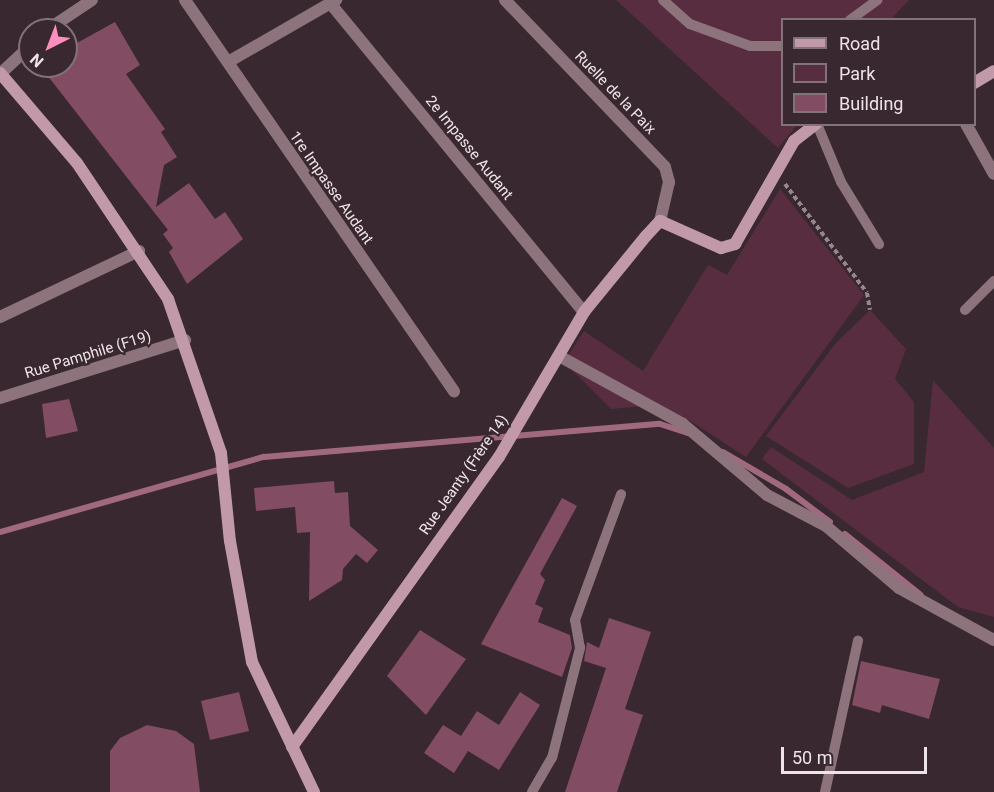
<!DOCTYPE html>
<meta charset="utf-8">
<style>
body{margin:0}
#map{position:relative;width:994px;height:792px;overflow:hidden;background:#39282f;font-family:Roboto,sans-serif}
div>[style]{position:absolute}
.green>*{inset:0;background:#592d40}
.stream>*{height:6px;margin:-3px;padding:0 3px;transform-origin:3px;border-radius:3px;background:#a1697f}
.building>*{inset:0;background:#824c62}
.path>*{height:4px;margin-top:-2px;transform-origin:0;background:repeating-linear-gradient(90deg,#95878d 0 4.5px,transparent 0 7.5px)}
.lane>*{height:10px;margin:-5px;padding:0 5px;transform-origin:5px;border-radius:5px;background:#8c737c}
.street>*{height:12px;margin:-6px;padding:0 6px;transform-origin:6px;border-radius:6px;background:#8c737c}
.secondary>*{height:12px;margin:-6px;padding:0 6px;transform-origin:6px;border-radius:6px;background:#c299a8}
span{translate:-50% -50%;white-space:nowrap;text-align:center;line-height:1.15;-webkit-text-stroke:4.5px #39282f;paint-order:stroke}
.street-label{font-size:15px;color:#eee3e7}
.legend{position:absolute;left:781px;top:18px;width:195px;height:108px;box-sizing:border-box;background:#39282f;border:2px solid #817379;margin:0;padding:8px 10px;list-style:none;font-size:18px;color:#eee3e7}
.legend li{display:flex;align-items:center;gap:12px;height:30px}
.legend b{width:30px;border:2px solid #817379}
.north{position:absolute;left:18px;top:18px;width:60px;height:60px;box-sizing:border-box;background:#39282f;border:2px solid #817379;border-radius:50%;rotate:222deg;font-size:16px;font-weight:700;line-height:24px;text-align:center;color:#eee3e7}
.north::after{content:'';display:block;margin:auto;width:21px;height:27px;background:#fe8ebd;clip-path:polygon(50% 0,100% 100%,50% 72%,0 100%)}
.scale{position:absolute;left:781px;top:747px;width:146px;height:27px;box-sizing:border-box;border:3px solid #eee3e7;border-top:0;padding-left:8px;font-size:18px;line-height:21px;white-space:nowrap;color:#eee3e7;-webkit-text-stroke:4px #39282f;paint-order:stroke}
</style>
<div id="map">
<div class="green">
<i style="clip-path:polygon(616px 0,909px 0,891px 19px,782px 20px,782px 124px,797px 125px,778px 148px)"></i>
<i style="clip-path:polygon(780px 189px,864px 295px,746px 457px,689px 420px,645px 406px,611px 409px,564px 362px,584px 331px,643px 371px,708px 265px,727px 275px)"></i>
<i style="clip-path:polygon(870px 310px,906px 349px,895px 379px,914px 402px,914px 464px,848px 488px,766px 436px,835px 344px)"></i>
<i style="clip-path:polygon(933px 380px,994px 448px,994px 617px,958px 607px,762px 459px,771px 447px,852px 500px,924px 472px)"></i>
</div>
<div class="stream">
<i style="left:723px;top:452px;width:73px;rotate:30.4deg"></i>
<i style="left:786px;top:489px;width:55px;rotate:36.9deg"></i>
<i style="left:0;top:532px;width:274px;rotate:-15.9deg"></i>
<i style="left:264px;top:457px;width:397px;rotate:-4.8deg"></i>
<i style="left:660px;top:424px;width:29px;rotate:18deg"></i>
<i style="left:845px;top:534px;width:97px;rotate:38.8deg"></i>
</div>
<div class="building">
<i style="clip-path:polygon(115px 22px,140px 65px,126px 74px,165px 129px,161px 132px,177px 157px,164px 165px,156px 207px,189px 183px,215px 219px,225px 212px,243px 239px,187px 284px,169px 252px,173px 248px,163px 234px,168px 230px,40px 66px,66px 66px,66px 49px)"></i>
<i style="clip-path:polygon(69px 399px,78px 431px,46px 438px,42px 404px)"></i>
<i style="clip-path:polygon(334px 481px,335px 493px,348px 492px,350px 526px,378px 550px,367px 563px,356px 554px,343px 569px,342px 580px,309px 601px,310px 532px,297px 533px,295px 507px,256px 511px,254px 488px)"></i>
<i style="clip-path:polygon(562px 498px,577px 506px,540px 574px,545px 580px,535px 604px,543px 608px,538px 622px,570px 635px,572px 648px,562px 677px,481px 644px)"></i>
<i style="clip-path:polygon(609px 618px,651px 632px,625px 709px,643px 715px,617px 792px,565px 792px,606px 668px,584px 661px,587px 642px,599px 648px)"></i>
<i style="clip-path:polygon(420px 630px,466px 659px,426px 715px,387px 676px)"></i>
<i style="clip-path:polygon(861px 661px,940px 679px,929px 719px,882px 705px,880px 713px,852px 705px)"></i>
<i style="clip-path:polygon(239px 692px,249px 731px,210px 740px,201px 701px)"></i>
<i style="clip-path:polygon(520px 692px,540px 705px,499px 770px,468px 751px,454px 773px,424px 753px,443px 725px,461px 736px,477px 711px,499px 725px)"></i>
<i style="clip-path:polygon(147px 725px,176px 731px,194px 744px,200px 792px,110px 792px,110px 751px,120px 738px)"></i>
</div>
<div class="path">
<i style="left:785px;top:184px;width:136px;rotate:53deg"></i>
<i style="left:867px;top:293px;width:17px;rotate:80deg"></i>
</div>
<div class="lane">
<i style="left:663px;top:0;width:36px;rotate:42deg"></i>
<i style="left:690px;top:24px;width:64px;rotate:20.1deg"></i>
<i style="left:750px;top:46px;width:32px"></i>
<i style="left:850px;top:20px;width:34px;rotate:-36deg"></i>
<i style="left:817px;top:124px;width:63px;rotate:67.5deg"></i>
<i style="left:841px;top:182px;width:73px;rotate:58.5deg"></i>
<i style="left:965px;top:310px;width:41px;rotate:-45deg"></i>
<i style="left:532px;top:792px;width:39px;rotate:-60deg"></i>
<i style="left:552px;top:758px;width:114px;rotate:-75.7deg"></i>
<i style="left:580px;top:648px;width:28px;rotate:-100deg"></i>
<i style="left:575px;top:620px;width:134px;rotate:-69.9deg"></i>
<i style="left:825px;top:792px;width:155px;rotate:-77.7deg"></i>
</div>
<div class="street">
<i style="left:185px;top:0;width:475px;rotate:55.5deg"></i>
<i style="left:505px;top:0;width:231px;rotate:46.2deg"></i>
<i style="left:665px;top:167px;width:16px;rotate:75deg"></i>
<i style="left:669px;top:182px;width:40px;rotate:103deg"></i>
<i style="left:330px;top:3px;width:400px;rotate:50.6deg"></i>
<i style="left:47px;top:30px;width:54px;rotate:-33.7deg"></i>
<i style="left:228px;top:62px;width:125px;rotate:-29.9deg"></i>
<i style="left:0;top:74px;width:41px;rotate:-43deg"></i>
<i style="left:966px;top:124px;width:57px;rotate:60.8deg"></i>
<i style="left:0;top:317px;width:154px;rotate:-25.4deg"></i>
<i style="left:559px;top:356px;width:141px;rotate:28.7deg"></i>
<i style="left:683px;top:424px;width:110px;rotate:40.2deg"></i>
<i style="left:767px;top:495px;width:67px;rotate:27.7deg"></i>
<i style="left:826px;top:526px;width:96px;rotate:40.3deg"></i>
<i style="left:899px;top:588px;width:108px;rotate:28.7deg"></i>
<i style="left:0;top:398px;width:194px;rotate:-17.4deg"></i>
</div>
<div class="secondary">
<i style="left:0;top:73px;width:118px;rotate:49.5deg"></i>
<i style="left:77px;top:163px;width:164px;rotate:56.2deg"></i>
<i style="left:168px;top:299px;width:163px;rotate:71deg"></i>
<i style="left:221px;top:453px;width:88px;rotate:84.2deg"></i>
<i style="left:230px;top:541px;width:123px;rotate:79.7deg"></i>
<i style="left:252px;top:662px;width:144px;rotate:64.5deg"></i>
<i style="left:974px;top:83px;width:23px;rotate:-31deg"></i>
<i style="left:292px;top:747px;width:356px;rotate:-54.5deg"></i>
<i style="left:499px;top:457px;width:168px;rotate:-59.6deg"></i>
<i style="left:584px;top:312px;width:98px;rotate:-50.8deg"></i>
<i style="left:646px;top:236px;width:21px;rotate:-47deg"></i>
<i style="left:660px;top:221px;width:67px;rotate:23.9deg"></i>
<i style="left:721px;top:248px;width:15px;rotate:-16deg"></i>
<i style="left:735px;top:244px;width:119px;rotate:-60.2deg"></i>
<i style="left:794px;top:141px;width:28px;rotate:-38deg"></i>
</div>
<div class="street-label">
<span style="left:615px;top:93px;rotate:46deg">Ruelle de la Paix</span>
<span style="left:469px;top:148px;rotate:51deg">2e Impasse Audant</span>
<span style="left:331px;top:188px;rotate:55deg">1re Impasse Audant</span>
<span style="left:88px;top:355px;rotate:-17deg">Rue Pamphile (F19)</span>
<span style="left:464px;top:475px;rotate:-55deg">Rue Jeanty (Frère 14)</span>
</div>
<ul class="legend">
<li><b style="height:8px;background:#c299a8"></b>Road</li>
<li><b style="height:16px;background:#592d40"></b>Park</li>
<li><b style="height:16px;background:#824c62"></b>Building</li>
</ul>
<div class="north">N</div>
<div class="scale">50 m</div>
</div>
